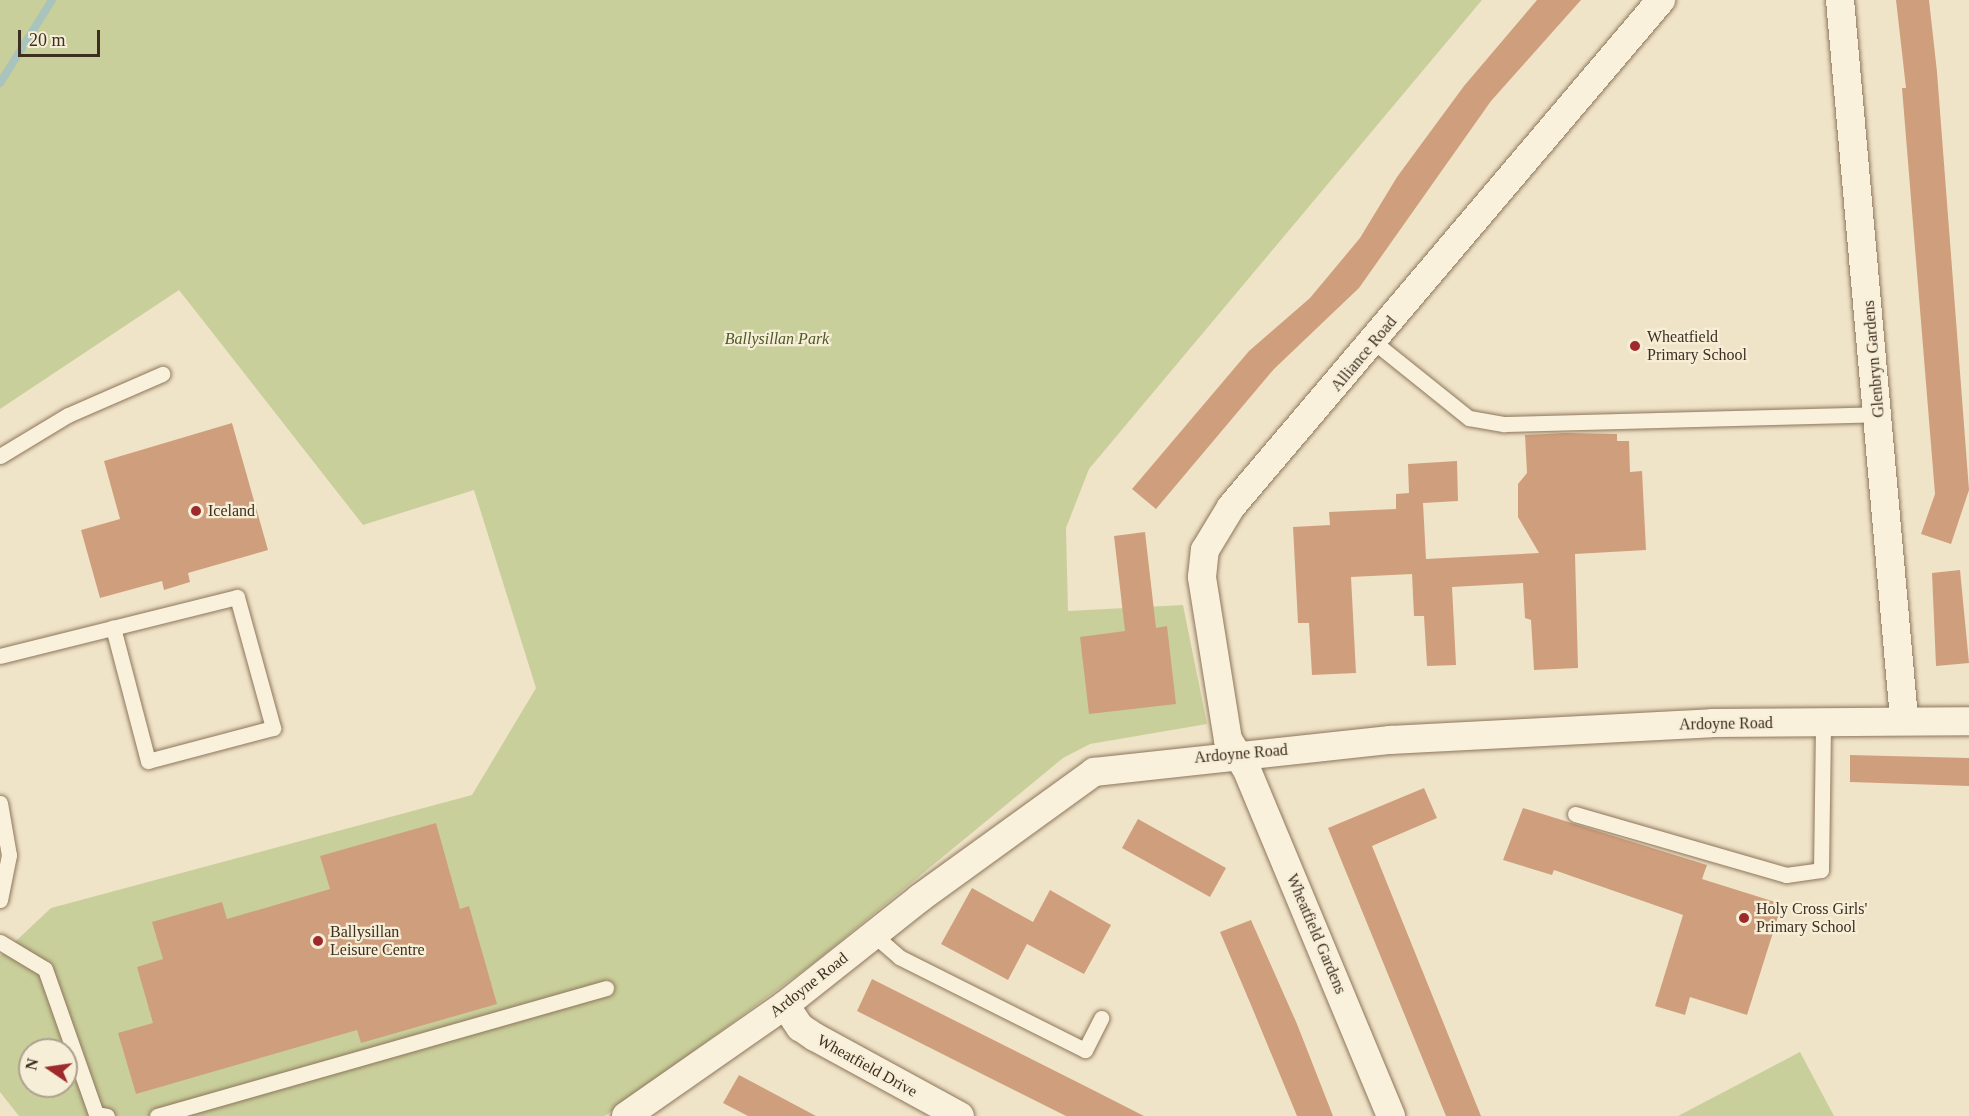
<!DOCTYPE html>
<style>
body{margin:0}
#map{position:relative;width:1969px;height:1116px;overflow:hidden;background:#f0e4c8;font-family:"Times New Roman",serif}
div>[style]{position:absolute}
.green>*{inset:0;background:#c9cf9b}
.stream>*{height:8px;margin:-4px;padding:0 4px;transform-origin:4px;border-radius:4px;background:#a9c4bc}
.building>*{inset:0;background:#cf9f7d}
.roads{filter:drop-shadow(0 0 2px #8d765c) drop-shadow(0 0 2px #8d765c)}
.lane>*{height:15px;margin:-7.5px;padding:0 7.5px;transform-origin:7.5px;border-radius:7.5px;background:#faf1dc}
.street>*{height:28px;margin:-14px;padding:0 14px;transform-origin:14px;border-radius:14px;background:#faf1dc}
.dots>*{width:16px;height:16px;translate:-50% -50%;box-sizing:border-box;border:3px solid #f7eed8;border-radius:50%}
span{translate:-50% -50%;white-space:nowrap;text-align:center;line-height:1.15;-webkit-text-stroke:4.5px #f7eed8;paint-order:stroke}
.poi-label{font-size:16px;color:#3d2e20}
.left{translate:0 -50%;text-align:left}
.park-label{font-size:16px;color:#4d5a26;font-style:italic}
.street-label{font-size:16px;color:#3d2e20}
.north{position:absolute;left:18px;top:1038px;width:60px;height:60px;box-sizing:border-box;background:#f7eed8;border:2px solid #ada18e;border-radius:50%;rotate:283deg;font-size:16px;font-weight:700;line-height:24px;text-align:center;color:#3d2e20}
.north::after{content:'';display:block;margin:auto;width:21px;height:27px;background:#9e2a2b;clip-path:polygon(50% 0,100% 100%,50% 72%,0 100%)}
.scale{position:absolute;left:18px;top:30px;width:82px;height:27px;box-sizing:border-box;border:3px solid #3d2e20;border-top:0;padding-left:8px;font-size:18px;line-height:21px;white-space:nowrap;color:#3d2e20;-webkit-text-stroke:4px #f7eed8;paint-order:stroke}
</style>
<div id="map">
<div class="green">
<i style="clip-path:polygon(evenodd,0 0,1482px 0,1089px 469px,1066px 528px,1068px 611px,1183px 605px,1207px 724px,1090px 744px,1063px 758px,815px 962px,605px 1116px,19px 1116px,0 1092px,0 956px,51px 908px,472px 795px,536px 688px,474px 490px,363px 525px,179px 290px,0 409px,0 0,30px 1050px,66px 1050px,66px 1086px,30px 1086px,30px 1050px)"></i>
<i style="clip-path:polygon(1800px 1052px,1834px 1116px,1678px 1116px)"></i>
</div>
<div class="stream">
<i style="left:0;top:83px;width:98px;rotate:-57.9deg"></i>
</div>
<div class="building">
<i style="clip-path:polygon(1537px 0,1581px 0,1491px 101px,1359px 288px,1274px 369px,1156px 509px,1132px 489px,1249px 351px,1310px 298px,1360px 238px,1397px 177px,1464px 86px)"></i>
<i style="clip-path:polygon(1896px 0,1929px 0,1937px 72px,1969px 490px,1951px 544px,1921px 534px,1935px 494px,1902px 88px,1906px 88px)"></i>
<i style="clip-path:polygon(232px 423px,268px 550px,188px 573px,190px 582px,164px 590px,162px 581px,100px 598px,81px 530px,120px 519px,104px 461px)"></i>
<i style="clip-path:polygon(1565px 433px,1617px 434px,1617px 441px,1629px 441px,1630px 472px,1642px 471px,1646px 550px,1575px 554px,1578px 668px,1534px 670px,1531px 620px,1525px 618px,1523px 583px,1452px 587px,1456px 665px,1427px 666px,1424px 616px,1414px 616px,1412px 574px,1351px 577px,1356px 673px,1312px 675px,1309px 623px,1298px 623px,1293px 527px,1330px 525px,1329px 512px,1396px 509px,1396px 494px,1409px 493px,1408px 464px,1457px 461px,1458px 501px,1423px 503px,1426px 559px,1539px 553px,1518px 517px,1518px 484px,1527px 473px,1525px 435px)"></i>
<i style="clip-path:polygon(1145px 532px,1156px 628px,1167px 626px,1176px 704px,1089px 714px,1080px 637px,1125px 631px,1114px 536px)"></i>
<i style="clip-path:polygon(1960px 570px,1969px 663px,1936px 666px,1932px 573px)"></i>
<i style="clip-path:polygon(1850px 755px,1969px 758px,1969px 786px,1850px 782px)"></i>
<i style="clip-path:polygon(1424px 788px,1437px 818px,1372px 846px,1481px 1116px,1446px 1116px,1328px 828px)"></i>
<i style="clip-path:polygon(1523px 808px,1707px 865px,1702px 879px,1782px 904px,1747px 1015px,1690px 997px,1685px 1015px,1655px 1006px,1683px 915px,1554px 870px,1552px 875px,1503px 860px)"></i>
<i style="clip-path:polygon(1138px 819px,1226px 868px,1210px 897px,1122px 848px)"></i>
<i style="clip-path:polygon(436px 823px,460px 909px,469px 906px,497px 1004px,361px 1043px,357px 1030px,136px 1094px,118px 1033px,153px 1023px,137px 967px,163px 959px,152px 922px,222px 902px,227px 919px,330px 889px,320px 856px)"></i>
<i style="clip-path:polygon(972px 888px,1033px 922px,1050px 890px,1111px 925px,1084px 974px,1027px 944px,1008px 980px,941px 944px)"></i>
<i style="clip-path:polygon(1251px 920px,1297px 1024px,1333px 1116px,1297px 1116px,1251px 1005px,1220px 932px)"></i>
<i style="clip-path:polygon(872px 979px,1089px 1088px,1144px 1116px,1066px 1116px,986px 1076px,857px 1011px)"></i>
<i style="clip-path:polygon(739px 1075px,816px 1116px,748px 1116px,723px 1103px)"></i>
</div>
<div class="roads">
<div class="lane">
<i style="left:1374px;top:342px;width:122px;rotate:38.7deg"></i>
<i style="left:1469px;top:418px;width:36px;rotate:10deg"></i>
<i style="left:1504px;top:424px;width:376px;rotate:-1.5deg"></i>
<i style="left:0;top:456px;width:79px;rotate:-31.1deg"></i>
<i style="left:68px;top:415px;width:103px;rotate:-23.6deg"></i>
<i style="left:0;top:656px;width:244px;rotate:-14deg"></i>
<i style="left:237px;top:597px;width:136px;rotate:74.6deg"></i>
<i style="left:273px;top:728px;width:129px;rotate:165.2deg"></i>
<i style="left:148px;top:761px;width:138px;rotate:-104.7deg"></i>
<i style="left:0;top:803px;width:53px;rotate:80.2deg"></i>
<i style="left:9px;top:855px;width:46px;rotate:101.3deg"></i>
<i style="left:1575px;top:814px;width:220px;rotate:16.1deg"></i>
<i style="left:1786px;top:875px;width:35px;rotate:-8deg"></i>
<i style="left:1821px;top:870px;width:147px;rotate:-89.2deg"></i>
<i style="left:874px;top:935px;width:33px;rotate:41deg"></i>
<i style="left:899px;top:957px;width:208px;rotate:26.6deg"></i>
<i style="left:1085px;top:1050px;width:36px;rotate:-63deg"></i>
<i style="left:0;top:942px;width:52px;rotate:31deg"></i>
<i style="left:45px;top:969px;width:154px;rotate:70.6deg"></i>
<i style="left:96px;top:1114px;width:11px;rotate:10deg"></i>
<i style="left:157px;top:1116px;width:467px;rotate:-15.9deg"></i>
</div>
<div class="street">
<i style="left:1840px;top:0;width:722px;rotate:84.91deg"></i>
<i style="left:785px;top:1005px;width:27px;rotate:56deg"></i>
<i style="left:800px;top:1027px;width:18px;rotate:34deg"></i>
<i style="left:815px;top:1037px;width:165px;rotate:28.6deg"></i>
<i style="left:626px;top:1116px;width:194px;rotate:-34.9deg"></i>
<i style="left:785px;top:1005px;width:172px;rotate:-38.4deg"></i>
<i style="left:920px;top:898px;width:215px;rotate:-35.9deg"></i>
<i style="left:1094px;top:772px;width:298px;rotate:-6.2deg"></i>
<i style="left:1390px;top:740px;width:322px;rotate:-3deg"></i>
<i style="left:1712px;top:723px;width:257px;rotate:-0.4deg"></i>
<i style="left:1391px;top:1116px;width:375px;rotate:-112.6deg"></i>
<i style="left:1247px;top:770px;width:36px;rotate:-122deg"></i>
<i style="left:1228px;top:740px;width:165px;rotate:-99.1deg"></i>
<i style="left:1202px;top:577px;width:27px;rotate:-84deg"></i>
<i style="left:1205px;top:550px;width:50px;rotate:-58.8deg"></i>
<i style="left:1231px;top:507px;width:665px;rotate:-49.7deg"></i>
</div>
</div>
<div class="dots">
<i style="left:1635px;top:346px;background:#9e2a2b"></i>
<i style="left:196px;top:511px;background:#9e2a2b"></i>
<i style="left:1744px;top:918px;background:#9e2a2b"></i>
<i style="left:318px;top:941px;background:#9e2a2b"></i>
</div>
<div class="poi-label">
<span class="left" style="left:1647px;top:346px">Wheatfield<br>Primary School</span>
<span class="left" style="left:208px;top:511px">Iceland</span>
<span class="left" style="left:1756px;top:918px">Holy Cross Girls'<br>Primary School</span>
<span class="left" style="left:330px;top:941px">Ballysillan<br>Leisure Centre</span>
</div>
<div class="park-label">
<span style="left:777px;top:339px">Ballysillan Park</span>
</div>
<div class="street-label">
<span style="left:1364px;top:354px;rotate:-50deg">Alliance Road</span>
<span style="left:1874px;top:359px;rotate:-95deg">Glenbryn Gardens</span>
<span style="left:1726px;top:724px;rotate:-1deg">Ardoyne Road</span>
<span style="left:1241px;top:754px;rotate:-5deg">Ardoyne Road</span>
<span style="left:1316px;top:934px;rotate:67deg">Wheatfield Gardens</span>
<span style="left:809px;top:985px;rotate:-38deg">Ardoyne Road</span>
<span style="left:867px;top:1066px;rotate:29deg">Wheatfield Drive</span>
</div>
<div class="north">N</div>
<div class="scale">20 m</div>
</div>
